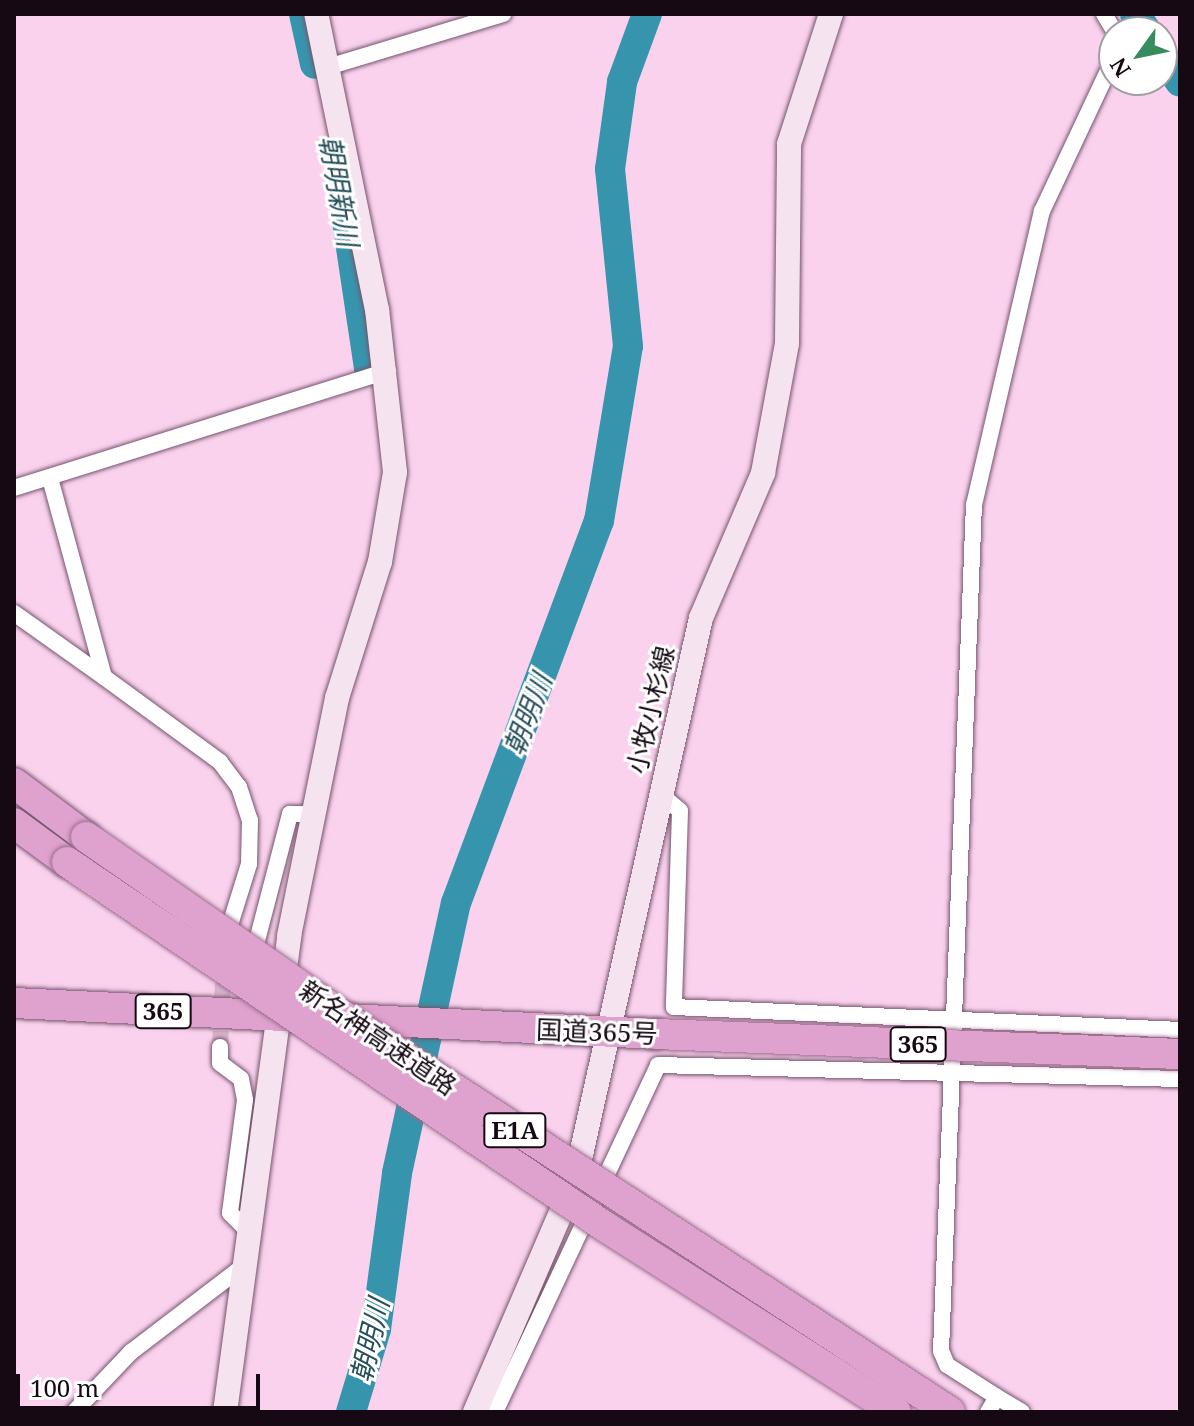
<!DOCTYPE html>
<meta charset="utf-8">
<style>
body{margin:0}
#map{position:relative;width:1194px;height:1426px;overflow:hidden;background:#fad2ee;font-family:"Noto Serif","Noto Sans JP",serif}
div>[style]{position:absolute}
.river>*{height:30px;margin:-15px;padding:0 15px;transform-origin:15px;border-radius:15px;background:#3695ad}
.street-tunnel>*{height:16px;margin-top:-8px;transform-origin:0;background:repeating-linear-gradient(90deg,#d8b4cd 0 16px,transparent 0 24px)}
.roads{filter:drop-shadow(0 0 2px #76546c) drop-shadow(0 0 2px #76546c)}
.street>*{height:16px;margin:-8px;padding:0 8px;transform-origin:8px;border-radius:8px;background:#fff}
.secondary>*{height:24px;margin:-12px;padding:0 12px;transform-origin:12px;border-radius:12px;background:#f5e3f0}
.highway>*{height:30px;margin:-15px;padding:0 15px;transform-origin:15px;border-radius:15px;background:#dfa1cd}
.bridges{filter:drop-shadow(0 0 2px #996c8c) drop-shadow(0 0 2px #996c8c)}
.highway-bridge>*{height:30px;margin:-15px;padding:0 15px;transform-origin:15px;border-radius:15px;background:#dfa1cd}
span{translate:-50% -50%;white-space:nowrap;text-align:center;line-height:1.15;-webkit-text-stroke:6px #fff;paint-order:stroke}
.shield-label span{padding:2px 6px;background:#fff;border:2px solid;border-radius:6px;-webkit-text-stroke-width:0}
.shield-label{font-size:24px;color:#160913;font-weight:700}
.street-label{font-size:26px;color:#160913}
.water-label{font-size:28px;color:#27505b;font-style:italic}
.frame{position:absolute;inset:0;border:16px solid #160913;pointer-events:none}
.north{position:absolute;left:1098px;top:16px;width:80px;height:80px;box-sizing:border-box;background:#fff;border:2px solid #a29da1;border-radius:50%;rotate:237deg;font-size:22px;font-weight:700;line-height:32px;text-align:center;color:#160913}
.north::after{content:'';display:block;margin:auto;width:28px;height:36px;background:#368c5f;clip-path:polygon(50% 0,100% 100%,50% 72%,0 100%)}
.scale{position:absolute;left:16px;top:1374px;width:244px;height:36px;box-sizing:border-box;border:4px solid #160913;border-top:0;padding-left:10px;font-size:24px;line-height:28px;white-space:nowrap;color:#160913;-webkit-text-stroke:6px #fff;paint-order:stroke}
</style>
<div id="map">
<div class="river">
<i style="left:304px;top:14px;width:51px;rotate:77.6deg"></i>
<i style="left:1135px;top:14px;width:22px;rotate:56deg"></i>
<i style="left:1162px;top:55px;width:32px;rotate:56deg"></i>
<i style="left:347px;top:221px;width:150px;rotate:81.5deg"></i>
<i style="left:351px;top:1412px;width:87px;rotate:-73.2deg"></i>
<i style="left:376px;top:1329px;width:157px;rotate:-82.3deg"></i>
<i style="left:397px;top:1173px;width:276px;rotate:-77.7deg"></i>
<i style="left:456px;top:903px;width:408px;rotate:-69.5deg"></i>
<i style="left:599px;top:521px;width:177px;rotate:-80.6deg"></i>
<i style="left:628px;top:346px;width:178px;rotate:-95.8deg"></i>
<i style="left:610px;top:169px;width:88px;rotate:-82.1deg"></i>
<i style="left:622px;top:82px;width:72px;rotate:-69.8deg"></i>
</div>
<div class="street-tunnel">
<i style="left:220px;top:1047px;width:67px;rotate:-87.4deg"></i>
</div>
<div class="roads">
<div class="street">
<i style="left:1104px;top:14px;width:21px;rotate:59deg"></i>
<i style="left:331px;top:66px;width:180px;rotate:-16.8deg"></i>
<i style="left:50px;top:478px;width:206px;rotate:74.8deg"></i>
<i style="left:104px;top:677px;width:144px;rotate:36.2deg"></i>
<i style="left:220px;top:762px;width:31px;rotate:53deg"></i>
<i style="left:239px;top:787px;width:35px;rotate:72deg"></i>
<i style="left:250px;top:820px;width:44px;rotate:91.3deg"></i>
<i style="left:249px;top:864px;width:77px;rotate:107.3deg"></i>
<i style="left:14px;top:488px;width:392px;rotate:-17.4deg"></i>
<i style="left:14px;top:613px;width:110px;rotate:35.4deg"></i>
<i style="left:660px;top:794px;width:26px;rotate:40deg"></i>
<i style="left:680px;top:811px;width:196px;rotate:91.8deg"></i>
<i style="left:674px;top:1007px;width:507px;rotate:2.6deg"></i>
<i style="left:253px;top:956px;width:147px;rotate:-75.4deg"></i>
<i style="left:290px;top:814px;width:23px"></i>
<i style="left:220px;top:1047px;width:16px;rotate:90deg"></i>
<i style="left:220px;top:1063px;width:26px;rotate:37deg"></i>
<i style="left:241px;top:1079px;width:21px;rotate:79deg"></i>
<i style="left:245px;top:1100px;width:114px;rotate:97.6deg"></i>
<i style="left:230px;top:1213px;width:23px;rotate:45deg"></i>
<i style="left:997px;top:1397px;width:59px;rotate:-147.4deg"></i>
<i style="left:947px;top:1365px;width:15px;rotate:-113deg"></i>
<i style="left:941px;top:1351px;width:847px;rotate:-87.77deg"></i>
<i style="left:974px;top:505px;width:302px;rotate:-77deg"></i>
<i style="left:1042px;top:211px;width:169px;rotate:-64.8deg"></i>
<i style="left:74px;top:1412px;width:83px;rotate:-46.5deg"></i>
<i style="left:131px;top:1352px;width:140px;rotate:-37.4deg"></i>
<i style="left:495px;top:1412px;width:383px;rotate:-64.8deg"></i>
<i style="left:658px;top:1065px;width:522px;rotate:1.54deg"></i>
<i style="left:988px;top:1412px;width:17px;rotate:-59deg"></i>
<i style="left:997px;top:1397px;width:29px;rotate:31deg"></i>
</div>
<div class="secondary">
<i style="left:225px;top:1412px;width:480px;rotate:-82.3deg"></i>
<i style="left:289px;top:936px;width:243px;rotate:-78.6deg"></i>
<i style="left:337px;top:698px;width:143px;rotate:-72.5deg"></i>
<i style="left:380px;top:562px;width:91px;rotate:-80.5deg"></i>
<i style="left:395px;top:472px;width:163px;rotate:-96.3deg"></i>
<i style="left:377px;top:310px;width:302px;rotate:-101.6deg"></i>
<i style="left:475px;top:1412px;width:256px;rotate:-66.7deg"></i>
<i style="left:576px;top:1177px;width:573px;rotate:-77.4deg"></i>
<i style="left:701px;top:618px;width:158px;rotate:-66.8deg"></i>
<i style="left:763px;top:473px;width:132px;rotate:-79.5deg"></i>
<i style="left:787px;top:343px;width:199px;rotate:-89.4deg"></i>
<i style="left:789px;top:144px;width:137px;rotate:-72.1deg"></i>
</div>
<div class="highway">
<i style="left:14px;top:783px;width:90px;rotate:36.9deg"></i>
<i style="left:14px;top:823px;width:66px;rotate:36.3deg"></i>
<i style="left:14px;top:1003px;width:643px;rotate:2.76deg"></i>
</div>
</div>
<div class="bridges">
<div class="highway-bridge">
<i style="left:86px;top:837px;width:342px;rotate:34.8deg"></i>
<i style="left:367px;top:1032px;width:696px;rotate:33.1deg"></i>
<i style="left:67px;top:862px;width:649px;rotate:34.13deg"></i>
<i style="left:604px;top:1226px;width:346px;rotate:32.5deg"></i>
<i style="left:656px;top:1034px;width:524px;rotate:2.19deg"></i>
</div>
</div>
<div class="shield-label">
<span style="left:163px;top:1011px">365</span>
<span style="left:918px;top:1044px">365</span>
<span style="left:515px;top:1130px">E1A</span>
</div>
<div class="street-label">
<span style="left:651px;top:710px;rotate:-77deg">小牧小杉線</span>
<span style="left:597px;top:1032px;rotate:2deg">国道365号</span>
<span style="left:378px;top:1038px;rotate:34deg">新名神高速道路</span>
</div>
<div class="water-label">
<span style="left:340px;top:191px;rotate:80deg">朝明新川</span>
<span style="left:527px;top:714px;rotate:-69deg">朝明川</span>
<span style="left:369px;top:1340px;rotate:-77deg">朝明川</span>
</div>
<div class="frame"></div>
<div class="north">N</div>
<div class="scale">100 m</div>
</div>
